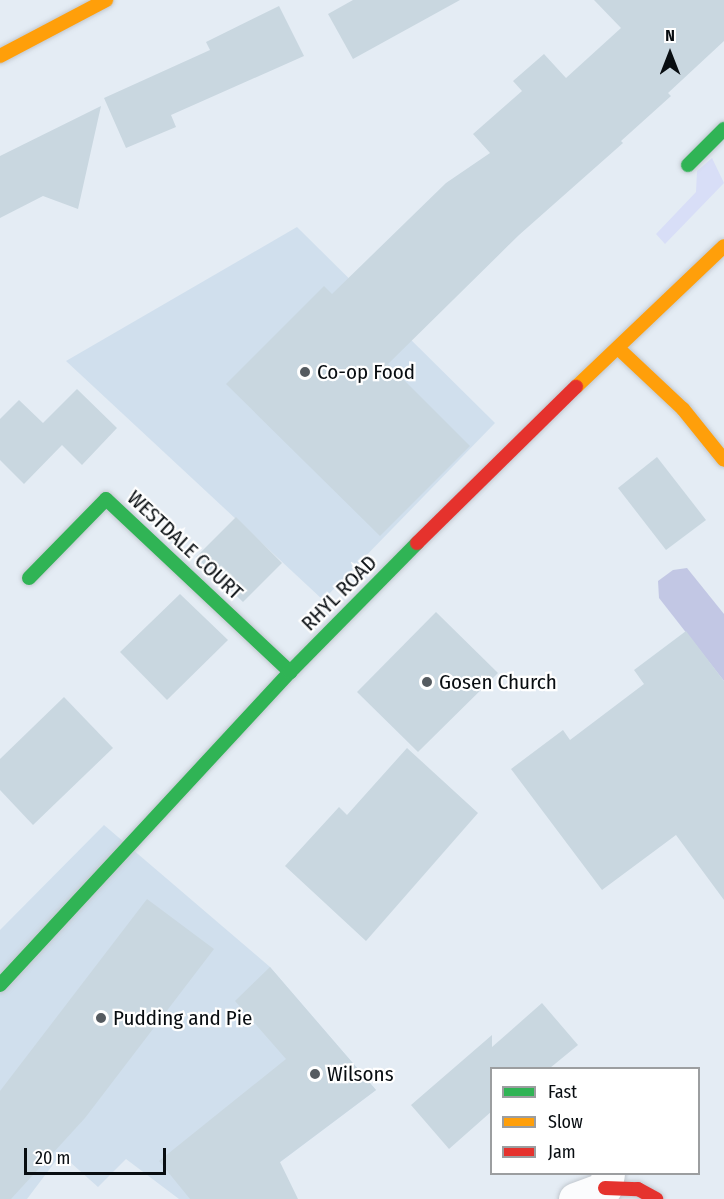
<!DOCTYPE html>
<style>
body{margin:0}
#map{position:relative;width:724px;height:1199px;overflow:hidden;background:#e4ecf4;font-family:"Fira Sans Condensed",sans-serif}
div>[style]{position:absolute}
.built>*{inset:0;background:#d0dfed}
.green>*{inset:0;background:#d8def7}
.forest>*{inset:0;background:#c2c7e4}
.building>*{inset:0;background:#c9d7e0}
.roads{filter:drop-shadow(0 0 2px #c1c7ce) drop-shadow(0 0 2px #c1c7ce)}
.street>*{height:33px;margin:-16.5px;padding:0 16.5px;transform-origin:16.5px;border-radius:16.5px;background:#fbfcfd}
.fast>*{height:14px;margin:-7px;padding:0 7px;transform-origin:7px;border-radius:7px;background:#30b455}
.slow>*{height:14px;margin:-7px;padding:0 7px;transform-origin:7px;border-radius:7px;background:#ff9f0a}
.jam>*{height:14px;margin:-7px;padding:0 7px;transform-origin:7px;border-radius:7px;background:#e5322d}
.dots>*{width:16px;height:16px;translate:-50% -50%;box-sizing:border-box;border:3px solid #fff;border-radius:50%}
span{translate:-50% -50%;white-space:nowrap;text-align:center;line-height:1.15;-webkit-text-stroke:4.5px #fff;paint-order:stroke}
.poi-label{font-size:21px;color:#080d11}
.left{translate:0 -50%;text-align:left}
.street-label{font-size:21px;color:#080d11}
.legend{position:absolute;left:490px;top:1067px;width:210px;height:108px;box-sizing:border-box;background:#fff;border:2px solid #9c9ea0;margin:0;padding:8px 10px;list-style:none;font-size:18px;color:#080d11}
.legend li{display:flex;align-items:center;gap:12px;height:30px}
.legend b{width:30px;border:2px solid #9c9ea0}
.north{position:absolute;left:640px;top:24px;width:60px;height:60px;-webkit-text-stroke:4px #fff;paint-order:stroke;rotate:0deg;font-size:16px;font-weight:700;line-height:24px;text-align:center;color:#080d11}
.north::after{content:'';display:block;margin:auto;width:21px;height:27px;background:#080d11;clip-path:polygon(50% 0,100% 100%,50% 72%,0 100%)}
.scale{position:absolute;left:24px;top:1148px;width:142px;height:27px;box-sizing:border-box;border:3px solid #080d11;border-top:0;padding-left:8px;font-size:18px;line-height:21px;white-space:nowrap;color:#080d11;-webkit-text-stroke:4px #fff;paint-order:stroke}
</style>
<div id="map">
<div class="built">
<i style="clip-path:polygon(297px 227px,495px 423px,323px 600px,66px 361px)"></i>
<i style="clip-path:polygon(104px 825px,270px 967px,376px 1090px,231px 1199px,179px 1199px,126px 1159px,98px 1187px,61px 1154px,27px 1199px,0 1199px,0 930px)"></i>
</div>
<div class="green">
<i style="clip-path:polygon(712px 158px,724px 183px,665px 244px,656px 234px,696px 192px,697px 171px)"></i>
</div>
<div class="forest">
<i style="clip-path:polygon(687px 568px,724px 614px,724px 681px,659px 598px,658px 581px,673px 570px)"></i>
</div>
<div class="building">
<i style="clip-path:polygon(353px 0,460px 0,353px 59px,328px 14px)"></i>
<i style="clip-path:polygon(594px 0,724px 0,724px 41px,668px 93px,671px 96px,621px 141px,623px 143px,519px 235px,388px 364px,470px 446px,380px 536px,226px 384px,324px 286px,332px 294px,446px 183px,490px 153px,473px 134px,522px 91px,513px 81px,544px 54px,566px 78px,621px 28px)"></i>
<i style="clip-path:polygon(279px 6px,304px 56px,171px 115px,176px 127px,126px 148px,104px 98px,210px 50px,206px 42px)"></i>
<i style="clip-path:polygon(101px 106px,78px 209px,43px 196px,0 218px,0 156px)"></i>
<i style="clip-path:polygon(77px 389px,117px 428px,82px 465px,62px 445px,24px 484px,0 460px,0 419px,19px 400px,43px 423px)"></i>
<i style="clip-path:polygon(657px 457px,706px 520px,666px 550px,618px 488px)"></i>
<i style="clip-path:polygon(236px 517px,282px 563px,243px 602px,196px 557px)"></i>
<i style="clip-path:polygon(180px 594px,228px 640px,167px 700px,120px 652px)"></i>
<i style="clip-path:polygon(436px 612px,498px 673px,418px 752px,357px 692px)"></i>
<i style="clip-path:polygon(686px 631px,724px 681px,724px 900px,676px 835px,602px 890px,511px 769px,563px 730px,570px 740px,644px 684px,634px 670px)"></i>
<i style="clip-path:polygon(64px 697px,113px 748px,33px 825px,0 790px,0 759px)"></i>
<i style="clip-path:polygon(407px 748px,478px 813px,366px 941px,285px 866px,339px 807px,347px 815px)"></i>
<i style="clip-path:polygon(147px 899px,214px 949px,85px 1118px,11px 1199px,0 1199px,0 1091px)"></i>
<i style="clip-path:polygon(270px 967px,376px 1090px,280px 1162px,298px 1199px,190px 1199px,159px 1161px,286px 1059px,235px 1001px)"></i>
<i style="clip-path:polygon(542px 1003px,578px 1045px,550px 1068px,492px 1068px,492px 1111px,449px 1149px,411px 1105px,492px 1035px,492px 1047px)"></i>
</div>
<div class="roads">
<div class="street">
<i style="left:575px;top:1199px;width:32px;rotate:-20deg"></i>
<i style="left:605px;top:1188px;width:14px;rotate:-78deg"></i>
</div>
<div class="fast">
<i style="left:688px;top:165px;width:51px;rotate:-45deg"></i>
<i style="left:29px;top:578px;width:110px;rotate:-45.7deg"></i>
<i style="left:106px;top:499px;width:253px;rotate:43.2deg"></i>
<i style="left:0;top:985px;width:427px;rotate:-47.2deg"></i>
<i style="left:290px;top:672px;width:181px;rotate:-45.4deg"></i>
</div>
<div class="slow">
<i style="left:0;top:56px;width:120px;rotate:-27.8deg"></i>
<i style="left:619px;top:349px;width:88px;rotate:43.2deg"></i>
<i style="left:683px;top:409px;width:65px;rotate:51.2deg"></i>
<i style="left:576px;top:387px;width:204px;rotate:-43.6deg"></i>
</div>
<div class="jam">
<i style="left:417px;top:543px;width:223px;rotate:-44.5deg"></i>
<i style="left:605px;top:1188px;width:33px;rotate:2deg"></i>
<i style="left:638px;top:1189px;width:21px;rotate:29deg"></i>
</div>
</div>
<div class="dots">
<i style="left:305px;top:372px;background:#555b60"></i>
<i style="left:427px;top:682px;background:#555b60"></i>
<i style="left:101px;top:1018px;background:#555b60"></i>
<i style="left:315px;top:1074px;background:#555b60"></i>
</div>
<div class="poi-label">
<span class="left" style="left:317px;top:372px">Co-op Food</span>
<span class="left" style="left:439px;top:682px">Gosen Church</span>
<span class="left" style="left:113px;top:1018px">Pudding and Pie</span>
<span class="left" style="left:327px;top:1074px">Wilsons</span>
</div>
<div class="street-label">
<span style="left:185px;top:545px;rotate:43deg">WESTDALE COURT</span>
<span style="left:339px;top:593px;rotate:-45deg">RHYL ROAD</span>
</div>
<ul class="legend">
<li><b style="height:8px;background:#30b455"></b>Fast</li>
<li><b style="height:8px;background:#ff9f0a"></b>Slow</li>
<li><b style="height:8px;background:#e5322d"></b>Jam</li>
</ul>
<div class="north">N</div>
<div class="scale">20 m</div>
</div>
